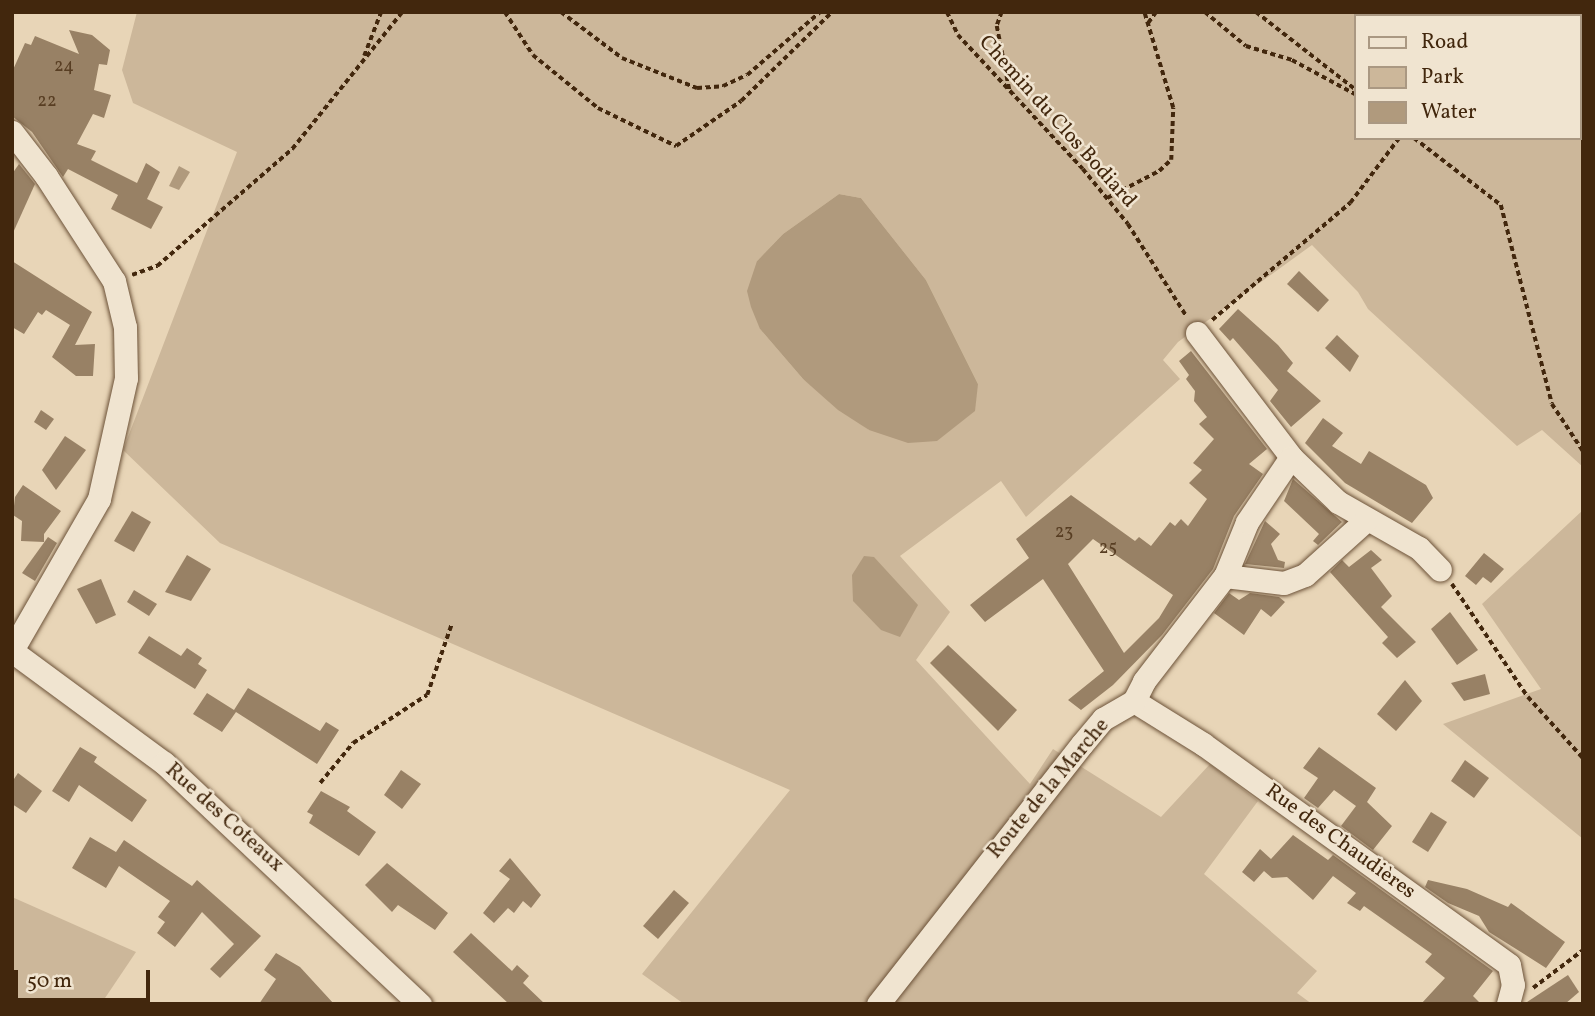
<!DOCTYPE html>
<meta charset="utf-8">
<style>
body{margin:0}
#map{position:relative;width:1595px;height:1016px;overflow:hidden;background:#e8d5b7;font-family:Vollkorn,serif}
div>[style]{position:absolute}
.green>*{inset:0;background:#ccb79a}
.water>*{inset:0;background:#b09a7d}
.building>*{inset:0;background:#988165}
.path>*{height:3.5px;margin-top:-1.75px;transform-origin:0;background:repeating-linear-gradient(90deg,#42270d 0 5px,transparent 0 8.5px)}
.roads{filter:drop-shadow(0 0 2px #6c5238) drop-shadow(0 0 2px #6c5238)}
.minor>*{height:23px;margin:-11.5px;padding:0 11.5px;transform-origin:11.5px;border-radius:11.5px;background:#f0e4d0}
span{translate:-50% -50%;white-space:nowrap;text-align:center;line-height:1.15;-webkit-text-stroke:5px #f0e4d0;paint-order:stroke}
.number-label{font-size:18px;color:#583e23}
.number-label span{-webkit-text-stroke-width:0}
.street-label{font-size:21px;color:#42270d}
.frame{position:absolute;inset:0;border:14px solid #42270d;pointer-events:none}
.legend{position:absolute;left:1354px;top:14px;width:228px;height:126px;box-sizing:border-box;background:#f0e4d0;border:2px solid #aa9882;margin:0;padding:9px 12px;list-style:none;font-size:21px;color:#42270d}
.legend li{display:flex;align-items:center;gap:14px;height:35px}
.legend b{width:35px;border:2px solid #aa9882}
.scale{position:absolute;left:14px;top:970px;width:136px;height:32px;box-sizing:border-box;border:4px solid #42270d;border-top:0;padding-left:9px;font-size:21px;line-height:24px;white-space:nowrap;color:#42270d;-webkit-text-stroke:5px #f0e4d0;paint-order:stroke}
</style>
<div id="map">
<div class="green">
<i style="clip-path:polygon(evenodd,137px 12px,1583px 12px,1583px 467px,1542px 430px,1517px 446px,1368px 309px,1358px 292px,1312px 245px,1178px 342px,1163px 360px,1180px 379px,1026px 517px,1001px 481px,900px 556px,950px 612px,916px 660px,1030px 784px,1053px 749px,1161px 817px,1210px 764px,1258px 801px,1204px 874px,1317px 971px,1297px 993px,1312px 1004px,684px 1004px,642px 974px,790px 790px,220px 543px,123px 450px,237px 152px,133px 103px,122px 70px,137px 12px,1355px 16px,1579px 16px,1579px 138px,1355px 138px,1355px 16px,137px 12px,839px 194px,861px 198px,926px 280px,978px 384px,869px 430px,803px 379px,760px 329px,757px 261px,783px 234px,839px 194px)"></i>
<i style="clip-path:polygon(1583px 510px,1583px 839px,1443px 724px,1541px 689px,1482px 604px)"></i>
<i style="clip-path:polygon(12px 897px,136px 952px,101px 1004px,12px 1004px)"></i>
</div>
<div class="water">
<i style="clip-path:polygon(179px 166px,190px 172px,179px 190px,169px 186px)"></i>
<i style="clip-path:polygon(839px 194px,861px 198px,926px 280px,978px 384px,975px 411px,937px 441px,908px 443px,869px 430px,838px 410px,803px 379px,760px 329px,751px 307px,747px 291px,757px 261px,783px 234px)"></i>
<i style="clip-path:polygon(864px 556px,874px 557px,918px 605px,900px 637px,881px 630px,853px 601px,852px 575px)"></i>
</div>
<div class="building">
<i style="clip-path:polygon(69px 30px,92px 35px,110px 50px,107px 65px,99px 64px,94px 90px,111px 95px,104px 118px,93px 114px,77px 144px,96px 151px,91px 160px,137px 183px,146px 163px,160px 172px,147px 199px,163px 207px,151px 229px,111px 209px,118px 195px,68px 169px,63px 177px,32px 132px,12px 116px,12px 72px,25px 43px,31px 45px,35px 36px,79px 54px)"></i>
<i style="clip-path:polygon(19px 164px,35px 184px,12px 235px,12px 174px)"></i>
<i style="clip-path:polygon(12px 261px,92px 312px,75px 345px,95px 344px,93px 376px,76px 376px,52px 357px,70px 325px,46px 310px,42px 315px,38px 312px,24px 334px,12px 327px)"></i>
<i style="clip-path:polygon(1299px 271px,1329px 300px,1318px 312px,1287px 284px)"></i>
<i style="clip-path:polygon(1238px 309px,1278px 345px,1293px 363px,1287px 371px,1321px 401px,1291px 427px,1270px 401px,1278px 390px,1233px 338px,1230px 341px,1219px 329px)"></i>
<i style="clip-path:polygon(1337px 335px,1359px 356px,1350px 372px,1325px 348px)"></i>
<i style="clip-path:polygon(evenodd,1191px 351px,1267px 449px,1249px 464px,1263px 474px,1234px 516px,1213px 569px,1162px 635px,1113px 685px,1081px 710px,1068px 700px,1104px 671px,1043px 579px,985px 622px,970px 605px,1029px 558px,1016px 539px,1071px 495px,1135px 541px,1139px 537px,1151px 546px,1170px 522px,1175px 526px,1181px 519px,1188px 526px,1207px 499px,1189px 483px,1202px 470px,1193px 463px,1214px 439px,1199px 424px,1207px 417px,1194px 401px,1195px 391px,1186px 379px,1189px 375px,1179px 361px,1191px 351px,1093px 539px,1173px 595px,1159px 618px,1124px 653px,1068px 564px,1093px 539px)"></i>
<i style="clip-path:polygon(41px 410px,54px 419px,46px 430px,34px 422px)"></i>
<i style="clip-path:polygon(1323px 418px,1343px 433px,1332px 446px,1361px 464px,1369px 451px,1426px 485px,1433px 498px,1412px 523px,1345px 483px,1305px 443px)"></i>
<i style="clip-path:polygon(65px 436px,86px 450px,56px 490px,42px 470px)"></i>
<i style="clip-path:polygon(1293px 479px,1342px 522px,1318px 545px,1313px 541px,1319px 534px,1284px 501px)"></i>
<i style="clip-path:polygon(23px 485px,61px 511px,44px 534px,44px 542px,21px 541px,22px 521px,13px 515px,15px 497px)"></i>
<i style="clip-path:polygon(132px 511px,151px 522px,134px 552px,114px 541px)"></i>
<i style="clip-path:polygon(1265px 521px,1280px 534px,1271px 544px,1278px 560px,1285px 562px,1284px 568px,1245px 564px)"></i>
<i style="clip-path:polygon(48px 537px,57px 543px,35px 581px,22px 573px)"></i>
<i style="clip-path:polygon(1371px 550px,1382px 560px,1371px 568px,1392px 596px,1381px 607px,1416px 642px,1397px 658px,1382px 643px,1388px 637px,1330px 572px,1342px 560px,1349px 567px)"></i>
<i style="clip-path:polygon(1484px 553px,1504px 569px,1491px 583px,1483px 577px,1476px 585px,1465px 576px)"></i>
<i style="clip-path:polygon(187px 555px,211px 569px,191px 601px,165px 592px)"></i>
<i style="clip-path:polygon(101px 579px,116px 615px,96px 624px,77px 589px)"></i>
<i style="clip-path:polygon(134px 590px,157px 604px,149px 616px,127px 602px)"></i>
<i style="clip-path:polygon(1229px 593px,1239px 600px,1250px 593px,1279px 597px,1285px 602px,1271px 617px,1261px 609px,1244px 635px,1214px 613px)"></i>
<i style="clip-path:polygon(1450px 612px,1478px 650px,1457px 665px,1431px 629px)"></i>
<i style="clip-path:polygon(149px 636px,181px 656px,187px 648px,202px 658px,198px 664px,207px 670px,195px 689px,138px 653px)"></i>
<i style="clip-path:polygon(948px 645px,1017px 710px,998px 731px,930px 663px)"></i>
<i style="clip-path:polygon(1485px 674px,1490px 694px,1464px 701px,1451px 683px)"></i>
<i style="clip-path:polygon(1405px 680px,1422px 701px,1396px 731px,1377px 714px)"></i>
<i style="clip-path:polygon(248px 688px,320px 731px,326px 722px,339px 730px,317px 764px,236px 712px,222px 732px,193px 714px,207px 693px,234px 710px)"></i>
<i style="clip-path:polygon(80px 747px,97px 757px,94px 762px,147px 800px,132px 822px,79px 785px,69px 802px,52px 791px)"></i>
<i style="clip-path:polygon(1319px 747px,1376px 788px,1367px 802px,1392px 826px,1373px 850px,1341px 826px,1356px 806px,1334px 790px,1318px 808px,1304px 798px,1318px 778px,1303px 768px)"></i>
<i style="clip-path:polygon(1465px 760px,1489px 778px,1474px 798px,1451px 781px)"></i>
<i style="clip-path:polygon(401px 770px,421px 784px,402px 809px,384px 795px)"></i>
<i style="clip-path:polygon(18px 773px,42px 791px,26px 813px,12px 804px,12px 782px)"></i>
<i style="clip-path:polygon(321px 791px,350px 807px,347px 811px,376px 832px,359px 856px,309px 823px,313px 815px,307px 812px)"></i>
<i style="clip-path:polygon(1431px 812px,1447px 822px,1428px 852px,1412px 842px)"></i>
<i style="clip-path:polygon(1293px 835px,1328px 860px,1333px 855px,1493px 971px,1473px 996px,1481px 1004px,1421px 1004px,1445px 978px,1425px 962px,1432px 954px,1364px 906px,1360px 911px,1347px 903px,1356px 893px,1333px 876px,1313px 900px,1287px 877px,1272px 878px,1264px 871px,1254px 882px,1242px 872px,1260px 849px,1271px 859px)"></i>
<i style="clip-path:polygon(90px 837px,116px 852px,124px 840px,192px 886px,197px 880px,261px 936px,220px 978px,210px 969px,234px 944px,202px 912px,175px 947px,157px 933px,165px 922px,158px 917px,170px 901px,119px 866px,106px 888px,72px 868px)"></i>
<i style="clip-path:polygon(510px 858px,541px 895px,531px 908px,523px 901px,514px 913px,508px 908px,494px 923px,483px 913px,510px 879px,499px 871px)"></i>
<i style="clip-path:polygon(387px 863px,448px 913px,435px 930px,398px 905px,392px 912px,365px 885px)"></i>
<i style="clip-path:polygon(1428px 880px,1467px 889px,1508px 907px,1511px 903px,1565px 942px,1546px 968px,1489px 932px,1479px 916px,1448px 903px,1425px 887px)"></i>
<i style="clip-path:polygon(674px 890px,689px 903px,658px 939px,643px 926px)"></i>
<i style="clip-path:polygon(471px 933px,512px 971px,517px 965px,529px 976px,523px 983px,545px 1004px,509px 1004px,453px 952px)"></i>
<i style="clip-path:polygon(276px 953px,300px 967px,334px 1004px,259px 1004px,276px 979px,264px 970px)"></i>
<i style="clip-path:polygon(1568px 975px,1579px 992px,1565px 1004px,1524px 1004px)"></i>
</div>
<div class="path">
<i style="left:505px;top:12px;width:51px;rotate:56.9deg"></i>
<i style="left:533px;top:55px;width:84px;rotate:39.2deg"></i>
<i style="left:598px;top:108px;width:87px;rotate:26deg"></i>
<i style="left:676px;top:146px;width:79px;rotate:-34.7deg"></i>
<i style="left:741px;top:101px;width:127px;rotate:-44.4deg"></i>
<i style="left:561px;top:12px;width:76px;rotate:37deg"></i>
<i style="left:622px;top:58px;width:81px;rotate:21.8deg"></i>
<i style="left:697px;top:88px;width:26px;rotate:-4deg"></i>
<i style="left:723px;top:86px;width:26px;rotate:-25deg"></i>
<i style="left:747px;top:75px;width:96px;rotate:-40.8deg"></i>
<i style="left:947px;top:12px;width:25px;rotate:64deg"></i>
<i style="left:958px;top:35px;width:183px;rotate:47deg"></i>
<i style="left:1083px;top:169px;width:71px;rotate:50.7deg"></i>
<i style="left:1128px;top:224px;width:110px;rotate:57.6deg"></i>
<i style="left:1002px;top:12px;width:15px;rotate:110deg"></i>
<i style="left:997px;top:26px;width:67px;rotate:78.9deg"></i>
<i style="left:1205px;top:12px;width:53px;rotate:39.7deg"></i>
<i style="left:1246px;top:46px;width:48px;rotate:16.9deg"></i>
<i style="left:1292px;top:60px;width:72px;rotate:28.4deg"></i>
<i style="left:1256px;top:12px;width:125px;rotate:37.9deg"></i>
<i style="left:1456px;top:12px;width:4px;rotate:76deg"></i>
<i style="left:1573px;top:12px;width:4px;rotate:63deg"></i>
<i style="left:1148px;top:23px;width:14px;rotate:-54deg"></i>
<i style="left:1579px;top:23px;width:10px;rotate:66deg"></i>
<i style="left:364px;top:56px;width:47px;rotate:-68.9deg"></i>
<i style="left:1414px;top:138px;width:110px;rotate:37.6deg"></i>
<i style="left:1501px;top:205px;width:205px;rotate:75.6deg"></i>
<i style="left:1552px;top:404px;width:56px;rotate:56.6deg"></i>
<i style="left:1107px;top:198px;width:59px;rotate:-27.4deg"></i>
<i style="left:1159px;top:171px;width:16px;rotate:-43deg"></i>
<i style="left:1171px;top:160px;width:52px;rotate:-87.8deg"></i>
<i style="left:1173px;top:108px;width:100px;rotate:-106.8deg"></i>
<i style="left:132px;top:275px;width:27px;rotate:-20deg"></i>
<i style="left:157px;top:266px;width:179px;rotate:-40.9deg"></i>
<i style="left:292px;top:149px;width:176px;rotate:-51.2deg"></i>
<i style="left:1212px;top:320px;width:181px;rotate:-40.3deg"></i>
<i style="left:1350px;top:203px;width:81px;rotate:-53deg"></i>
<i style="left:1452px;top:584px;width:136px;rotate:56.1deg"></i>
<i style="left:1528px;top:697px;width:82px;rotate:48deg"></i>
<i style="left:320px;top:783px;width:52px;rotate:-50.5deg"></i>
<i style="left:353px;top:743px;width:88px;rotate:-33deg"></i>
<i style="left:427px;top:695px;width:76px;rotate:-70.9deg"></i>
<i style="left:1533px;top:988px;width:63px;rotate:-37.2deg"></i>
</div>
<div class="roads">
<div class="minor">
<i style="left:12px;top:132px;width:56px;rotate:52.3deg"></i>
<i style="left:46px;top:176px;width:125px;rotate:57.1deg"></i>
<i style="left:114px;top:281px;width:47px;rotate:76.6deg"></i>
<i style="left:125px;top:327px;width:51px;rotate:88.9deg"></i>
<i style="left:126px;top:378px;width:124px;rotate:102.6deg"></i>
<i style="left:99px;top:499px;width:174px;rotate:119.9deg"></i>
<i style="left:1197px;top:333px;width:156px;rotate:52.8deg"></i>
<i style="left:1291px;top:457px;width:65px;rotate:43.8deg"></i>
<i style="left:1338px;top:502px;width:93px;rotate:29.6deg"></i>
<i style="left:1419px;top:548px;width:30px;rotate:46deg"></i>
<i style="left:1225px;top:576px;width:59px;rotate:6.8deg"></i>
<i style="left:1284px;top:583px;width:22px;rotate:-21deg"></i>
<i style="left:1305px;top:575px;width:82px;rotate:-42deg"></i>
<i style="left:12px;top:651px;width:189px;rotate:36.4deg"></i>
<i style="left:164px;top:763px;width:352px;rotate:43.3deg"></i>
<i style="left:1134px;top:701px;width:81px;rotate:31.9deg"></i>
<i style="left:1203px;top:744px;width:377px;rotate:35.8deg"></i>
<i style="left:1509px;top:965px;width:20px;rotate:79deg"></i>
<i style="left:1513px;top:985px;width:20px;rotate:105deg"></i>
<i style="left:878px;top:1004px;width:330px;rotate:-51.9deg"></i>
<i style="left:1082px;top:744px;width:33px;rotate:-50deg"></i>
<i style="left:1103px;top:719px;width:36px;rotate:-30deg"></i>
<i style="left:1134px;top:701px;width:22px;rotate:-63deg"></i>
<i style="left:1144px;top:681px;width:133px;rotate:-52.4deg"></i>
<i style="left:1225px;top:576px;width:58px;rotate:-67.8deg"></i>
<i style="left:1247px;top:522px;width:78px;rotate:-55.9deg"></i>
</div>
</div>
<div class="number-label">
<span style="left:64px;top:67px">24</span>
<span style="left:47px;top:102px">22</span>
<span style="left:1064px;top:533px">23</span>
<span style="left:1108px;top:549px">25</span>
</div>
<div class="street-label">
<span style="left:1057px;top:122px;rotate:48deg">Chemin du Clos Bodiard</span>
<span style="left:1049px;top:789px;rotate:-50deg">Route de la Marche</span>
<span style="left:224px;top:818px;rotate:42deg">Rue des Coteaux</span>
<span style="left:1340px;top:842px;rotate:36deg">Rue des Chaudières</span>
</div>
<div class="frame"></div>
<ul class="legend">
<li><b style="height:9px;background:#f0e4d0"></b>Road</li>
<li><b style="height:19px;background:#ccb79a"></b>Park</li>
<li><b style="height:19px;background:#b09a7d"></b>Water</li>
</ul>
<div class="scale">50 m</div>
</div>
